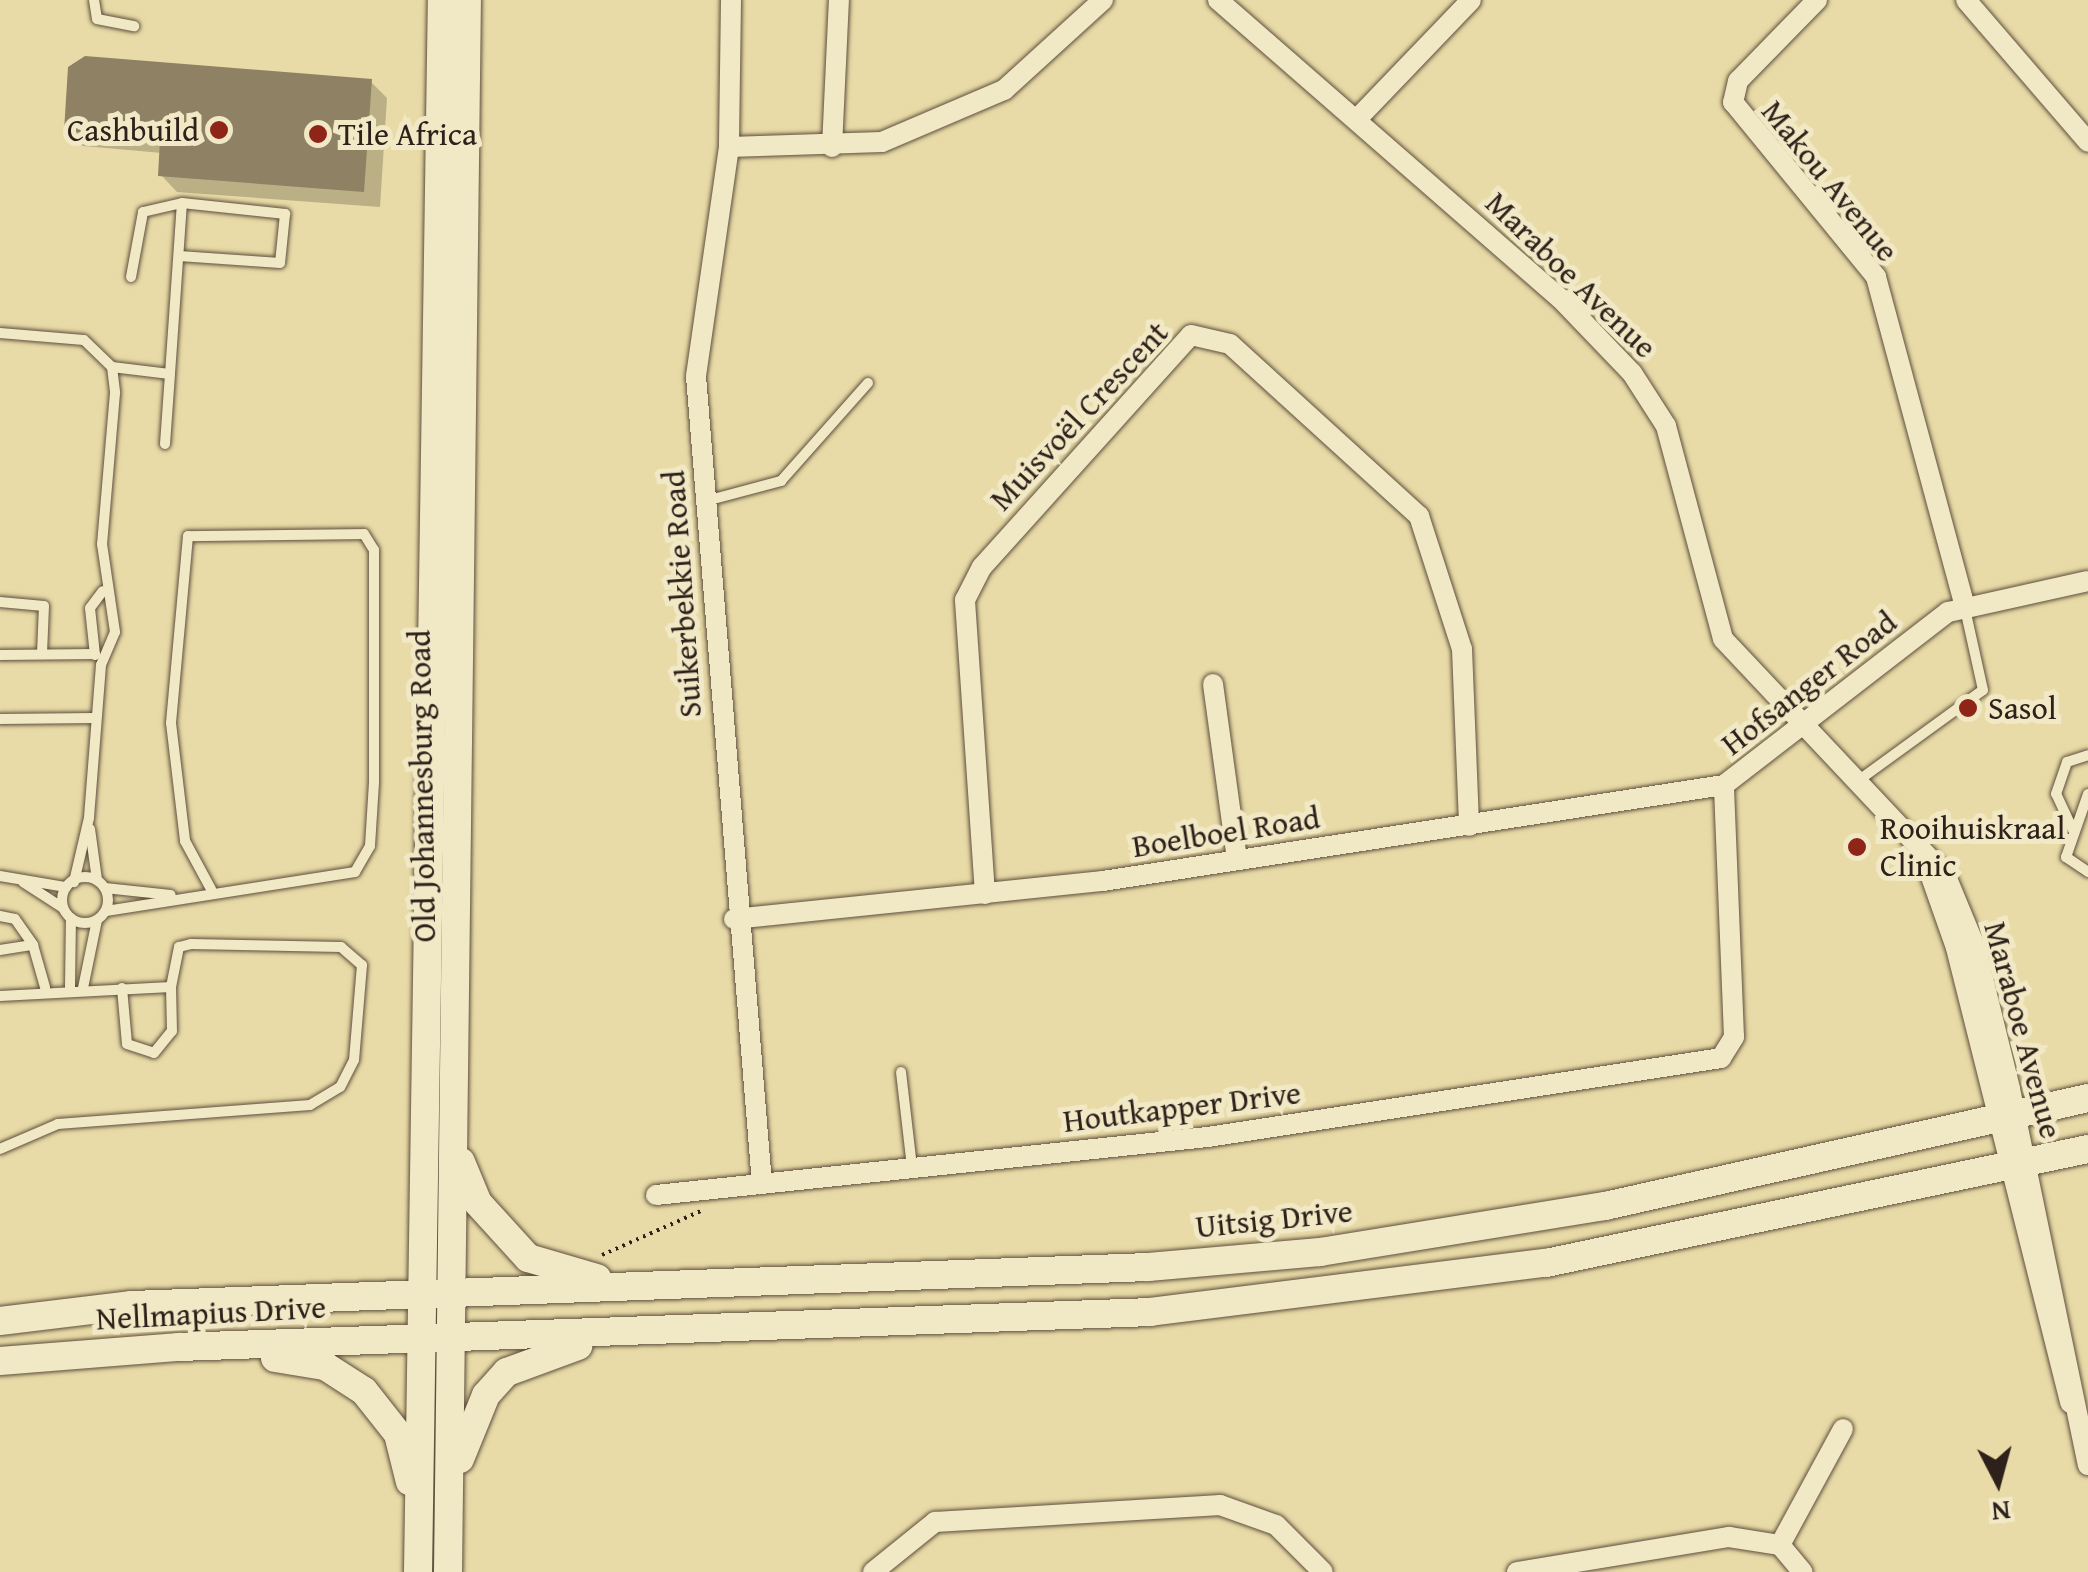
<!DOCTYPE html>
<meta charset="utf-8">
<style>
body{margin:0}
#map{position:relative;width:2088px;height:1572px;overflow:hidden;background:#e9dba7;font-family:"Gentium Book Plus",serif}
div>[style]{position:absolute}
.shadow>*{inset:0;background:#0003}
.building>*{inset:0;background:#8f8163}
.path>*{height:4px;margin-top:-2px;transform-origin:0;background:repeating-linear-gradient(90deg,#2e201a 0 2.5px,transparent 0 7.5px)}
.roads{filter:drop-shadow(0 0 2px #5d4f3d) drop-shadow(0 0 2px #5d4f3d)}
.lane>*{height:10px;margin:-5px;padding:0 5px;transform-origin:5px;border-radius:5px;background:#f1e8c6}
.lane>.ring{margin:-5px;padding:0;box-sizing:content-box;background:none;border:10px solid #f1e8c6;border-radius:50%}
.street>*{height:20px;margin:-10px;padding:0 10px;transform-origin:10px;border-radius:10px;background:#f1e8c6}
.secondary>*{height:28px;margin:-14px;padding:0 14px;transform-origin:14px;border-radius:14px;background:#f1e8c6}
.dots>*{width:28px;height:28px;translate:-50% -50%;box-sizing:border-box;border:5px solid #f1e8c6;border-radius:50%}
span{translate:-50% -50%;white-space:nowrap;text-align:center;line-height:1.15;-webkit-text-stroke:10px #f1e8c6;paint-order:stroke}
.poi-label{font-size:32px;color:#2e201a}
.right{translate:-100% -50%;text-align:right}
.left{translate:0 -50%;text-align:left}
.street-label{font-size:32px;color:#2e201a}
.north{position:absolute;left:1948px;top:1432px;width:100px;height:100px;-webkit-text-stroke:8px #f1e8c6;paint-order:stroke;rotate:174deg;font-size:28px;font-weight:700;line-height:40px;text-align:center;color:#2e201a}
.north::after{content:'';display:block;margin:auto;width:35px;height:45px;background:#2e201a;clip-path:polygon(50% 0,100% 100%,50% 72%,0 100%)}
</style>
<div id="map">
<div class="shadow">
<i style="clip-path:polygon(371px 82px,387px 98px,380px 207px,177px 192px,161px 175px,162px 153px,83px 146px,66px 130px)"></i>
</div>
<div class="building">
<i style="clip-path:polygon(85px 56px,372px 79px,364px 192px,158px 176px,160px 139px,64px 131px,68px 67px)"></i>
</div>
<div class="path">
<i style="left:602px;top:1255px;width:111px;rotate:-24deg"></i>
</div>
<div class="roads">
<div class="lane">
<i style="left:94px;top:0;width:19px;rotate:81deg"></i>
<i style="left:97px;top:19px;width:38px;rotate:11deg"></i>
<i style="left:131px;top:277px;width:66px;rotate:-79.5deg"></i>
<i style="left:143px;top:212px;width:40px;rotate:-13deg"></i>
<i style="left:182px;top:203px;width:104px;rotate:6.1deg"></i>
<i style="left:285px;top:214px;width:49px;rotate:95.8deg"></i>
<i style="left:280px;top:263px;width:101px;rotate:-176deg"></i>
<i style="left:0;top:333px;width:84px;rotate:4.8deg"></i>
<i style="left:84px;top:340px;width:39px;rotate:44deg"></i>
<i style="left:112px;top:367px;width:26px;rotate:83deg"></i>
<i style="left:115px;top:393px;width:152px;rotate:94.9deg"></i>
<i style="left:102px;top:544px;width:89px;rotate:81.6deg"></i>
<i style="left:115px;top:632px;width:36px;rotate:113deg"></i>
<i style="left:101px;top:665px;width:153px;rotate:94.5deg"></i>
<i style="left:89px;top:818px;width:66px;rotate:103.2deg"></i>
<i style="left:112px;top:367px;width:58px;rotate:6.9deg"></i>
<i style="left:170px;top:374px;width:171px;rotate:-86deg"></i>
<i style="left:165px;top:444px;width:70px;rotate:-85.9deg"></i>
<i style="left:706px;top:501px;width:78px;rotate:-14.9deg"></i>
<i style="left:781px;top:481px;width:131px;rotate:-48.4deg"></i>
<i style="left:0;top:602px;width:44px;rotate:5.2deg"></i>
<i style="left:44px;top:606px;width:48px;rotate:92.4deg"></i>
<i style="left:0;top:655px;width:95px;rotate:-0.6deg"></i>
<i style="left:95px;top:655px;width:47px;rotate:-96.1deg"></i>
<i style="left:90px;top:608px;width:21px;rotate:-53deg"></i>
<i style="left:0;top:719px;width:95px;rotate:-0.6deg"></i>
<i style="left:1855px;top:783px;width:158px;rotate:-36deg"></i>
<i style="left:1983px;top:690px;width:83px;rotate:-102.5deg"></i>
<i style="left:2088px;top:794px;width:67px;rotate:109.2deg"></i>
<i style="left:2066px;top:857px;width:27px;rotate:34deg"></i>
<i style="left:90px;top:829px;width:51px;rotate:82.2deg"></i>
<i style="left:2073px;top:830px;width:40px;rotate:-115deg"></i>
<i style="left:2056px;top:794px;width:34px;rotate:-71deg"></i>
<i style="left:2067px;top:762px;width:22px;rotate:-18deg"></i>
<i style="left:0;top:876px;width:67px;rotate:9.5deg"></i>
<i class="ring" style="left:62px;top:877px;width:36px;height:36px"></i>
<i style="left:23px;top:882px;width:48px;rotate:33deg"></i>
<i style="left:105px;top:888px;width:66px;rotate:6.1deg"></i>
<i style="left:106px;top:911px;width:252px;rotate:-8.9deg"></i>
<i style="left:355px;top:872px;width:30px;rotate:-60deg"></i>
<i style="left:370px;top:846px;width:64px;rotate:-86.4deg"></i>
<i style="left:374px;top:782px;width:232px;rotate:-90deg"></i>
<i style="left:374px;top:550px;width:19px;rotate:-122deg"></i>
<i style="left:364px;top:534px;width:176px;rotate:179.3deg"></i>
<i style="left:188px;top:536px;width:188px;rotate:95.2deg"></i>
<i style="left:171px;top:723px;width:119px;rotate:83.2deg"></i>
<i style="left:185px;top:841px;width:55px;rotate:61.6deg"></i>
<i style="left:0;top:916px;width:15px;rotate:11deg"></i>
<i style="left:15px;top:919px;width:32px;rotate:55deg"></i>
<i style="left:0;top:950px;width:33px;rotate:-9deg"></i>
<i style="left:33px;top:945px;width:44px;rotate:74.1deg"></i>
<i style="left:70px;top:987px;width:69px;rotate:-89.2deg"></i>
<i style="left:83px;top:988px;width:69px;rotate:-78.4deg"></i>
<i style="left:122px;top:988px;width:56px;rotate:84.9deg"></i>
<i style="left:127px;top:1044px;width:28px;rotate:18deg"></i>
<i style="left:154px;top:1053px;width:28px;rotate:-51deg"></i>
<i style="left:172px;top:1031px;width:44px;rotate:-91.3deg"></i>
<i style="left:0;top:996px;width:171px;rotate:-3deg"></i>
<i style="left:171px;top:987px;width:41px;rotate:-78.7deg"></i>
<i style="left:179px;top:947px;width:12px;rotate:-14deg"></i>
<i style="left:191px;top:944px;width:150px;rotate:1.1deg"></i>
<i style="left:341px;top:947px;width:28px;rotate:41deg"></i>
<i style="left:362px;top:965px;width:95px;rotate:94.8deg"></i>
<i style="left:354px;top:1060px;width:30px;rotate:117deg"></i>
<i style="left:340px;top:1087px;width:35px;rotate:149deg"></i>
<i style="left:310px;top:1105px;width:253px;rotate:175.7deg"></i>
<i style="left:58px;top:1124px;width:63px;rotate:156.7deg"></i>
<i style="left:901px;top:1072px;width:96px;rotate:83.4deg"></i>
</div>
<div class="street">
<i style="left:731px;top:0;width:147px;rotate:90.8deg"></i>
<i style="left:729px;top:147px;width:231px;rotate:98.2deg"></i>
<i style="left:696px;top:376px;width:811px;rotate:85.33deg"></i>
<i style="left:1218px;top:0;width:454px;rotate:41.1deg"></i>
<i style="left:1560px;top:298px;width:104px;rotate:46.2deg"></i>
<i style="left:1632px;top:373px;width:63px;rotate:57.3deg"></i>
<i style="left:1666px;top:426px;width:220px;rotate:75deg"></i>
<i style="left:1723px;top:639px;width:325px;rotate:46.7deg"></i>
<i style="left:1946px;top:876px;width:76px;rotate:67.5deg"></i>
<i style="left:1975px;top:946px;width:147px;rotate:76.2deg"></i>
<i style="left:2010px;top:1089px;width:384px;rotate:78.3deg"></i>
<i style="left:1817px;top:0;width:113px;rotate:134.3deg"></i>
<i style="left:1738px;top:81px;width:22px;rotate:103deg"></i>
<i style="left:1733px;top:102px;width:226px;rotate:50.7deg"></i>
<i style="left:1876px;top:277px;width:338px;rotate:74.9deg"></i>
<i style="left:1966px;top:0;width:187px;rotate:49.3deg"></i>
<i style="left:1358px;top:118px;width:163px;rotate:-46.2deg"></i>
<i style="left:729px;top:147px;width:153px;rotate:-1.9deg"></i>
<i style="left:882px;top:142px;width:133px;rotate:-23.1deg"></i>
<i style="left:1004px;top:90px;width:134px;rotate:-42.3deg"></i>
<i style="left:832px;top:147px;width:147px;rotate:-87.3deg"></i>
<i style="left:1213px;top:684px;width:177px;rotate:82.2deg"></i>
<i style="left:1924px;top:857px;width:96px;rotate:70.6deg"></i>
<i style="left:1956px;top:948px;width:469px;rotate:75.9deg"></i>
<i style="left:985px;top:894px;width:295px;rotate:-93.9deg"></i>
<i style="left:965px;top:600px;width:37px;rotate:-63deg"></i>
<i style="left:982px;top:567px;width:312px;rotate:-48deg"></i>
<i style="left:1191px;top:335px;width:40px;rotate:13deg"></i>
<i style="left:1230px;top:344px;width:256px;rotate:42.3deg"></i>
<i style="left:1419px;top:516px;width:140px;rotate:72.1deg"></i>
<i style="left:1462px;top:649px;width:177px;rotate:87.7deg"></i>
<i style="left:734px;top:919px;width:371px;rotate:-5.9deg"></i>
<i style="left:1103px;top:881px;width:628px;rotate:-8.79deg"></i>
<i style="left:656px;top:1195px;width:555px;rotate:-6deg"></i>
<i style="left:1208px;top:1137px;width:519px;rotate:-8.75deg"></i>
<i style="left:1721px;top:1058px;width:25px;rotate:-58deg"></i>
<i style="left:1734px;top:1037px;width:252px;rotate:-92.3deg"></i>
<i style="left:1724px;top:785px;width:283px;rotate:-37.7deg"></i>
<i style="left:1948px;top:612px;width:143px;rotate:-12.5deg"></i>
<i style="left:1780px;top:1545px;width:132px;rotate:-61.5deg"></i>
<i style="left:873px;top:1572px;width:80px;rotate:-38.9deg"></i>
<i style="left:935px;top:1522px;width:286px;rotate:-3.4deg"></i>
<i style="left:1220px;top:1505px;width:59px;rotate:19.7deg"></i>
<i style="left:1276px;top:1525px;width:66px;rotate:45deg"></i>
<i style="left:1517px;top:1572px;width:215px;rotate:-9.4deg"></i>
<i style="left:1729px;top:1537px;width:52px;rotate:8.9deg"></i>
<i style="left:1780px;top:1545px;width:35px;rotate:50deg"></i>
</div>
<div class="secondary">
<i style="left:461px;top:1162px;width:44px;rotate:67.5deg"></i>
<i style="left:478px;top:1203px;width:74px;rotate:47.7deg"></i>
<i style="left:528px;top:1258px;width:72px;rotate:16.2deg"></i>
<i style="left:0;top:1321px;width:133px;rotate:-6.9deg"></i>
<i style="left:132px;top:1305px;width:1017px;rotate:-2.14deg"></i>
<i style="left:1148px;top:1267px;width:173px;rotate:-5deg"></i>
<i style="left:1320px;top:1252px;width:289px;rotate:-9.2deg"></i>
<i style="left:1605px;top:1206px;width:495px;rotate:-12.6deg"></i>
<i style="left:275px;top:1358px;width:51px;rotate:9.1deg"></i>
<i style="left:325px;top:1366px;width:46px;rotate:32.7deg"></i>
<i style="left:364px;top:1391px;width:55px;rotate:51.7deg"></i>
<i style="left:398px;top:1434px;width:49px;rotate:76deg"></i>
<i style="left:0;top:1361px;width:180px;rotate:-4.5deg"></i>
<i style="left:179px;top:1347px;width:972px;rotate:-2.06deg"></i>
<i style="left:1150px;top:1312px;width:399px;rotate:-7.1deg"></i>
<i style="left:1546px;top:1263px;width:554px;rotate:-11.88deg"></i>
<i style="left:460px;top:1459px;width:69px;rotate:-67.9deg"></i>
<i style="left:486px;top:1395px;width:31px;rotate:-48deg"></i>
<i style="left:507px;top:1372px;width:76px;rotate:-20.1deg"></i>
<i style="left:418px;top:1572px;width:1572px;rotate:-89.13deg"></i>
<i style="left:448px;top:1572px;width:1572px;rotate:-89.31deg"></i>
</div>
</div>
<div class="dots">
<i style="left:219px;top:130px;background:#8f2418"></i>
<i style="left:318px;top:134px;background:#8f2418"></i>
<i style="left:1968px;top:708px;background:#8f2418"></i>
<i style="left:1857px;top:847px;background:#8f2418"></i>
</div>
<div class="poi-label">
<span class="right" style="left:199px;top:130px">Cashbuild</span>
<span class="left" style="left:338px;top:134px">Tile Africa</span>
<span class="left" style="left:1988px;top:708px">Sasol</span>
<span class="left" style="left:1880px;top:847px">Rooihuiskraal<br>Clinic</span>
</div>
<div class="street-label">
<span style="left:1830px;top:181px;rotate:51deg">Makou Avenue</span>
<span style="left:1571px;top:275px;rotate:44deg">Maraboe Avenue</span>
<span style="left:1079px;top:416px;rotate:-47deg">Muisvoël Crescent</span>
<span style="left:682px;top:594px;rotate:-94deg">Suikerbekkie Road</span>
<span style="left:1809px;top:683px;rotate:-38deg">Hofsanger Road</span>
<span style="left:422px;top:786px;rotate:-91deg">Old Johannesburg Road</span>
<span style="left:1226px;top:832px;rotate:-9deg">Boelboel Road</span>
<span style="left:2023px;top:1030px;rotate:75deg">Maraboe Avenue</span>
<span style="left:1182px;top:1107px;rotate:-7deg">Houtkapper Drive</span>
<span style="left:1274px;top:1219px;rotate:-6deg">Uitsig Drive</span>
<span style="left:211px;top:1313px;rotate:-3deg">Nellmapius Drive</span>
</div>
<div class="north">N</div>
</div>
